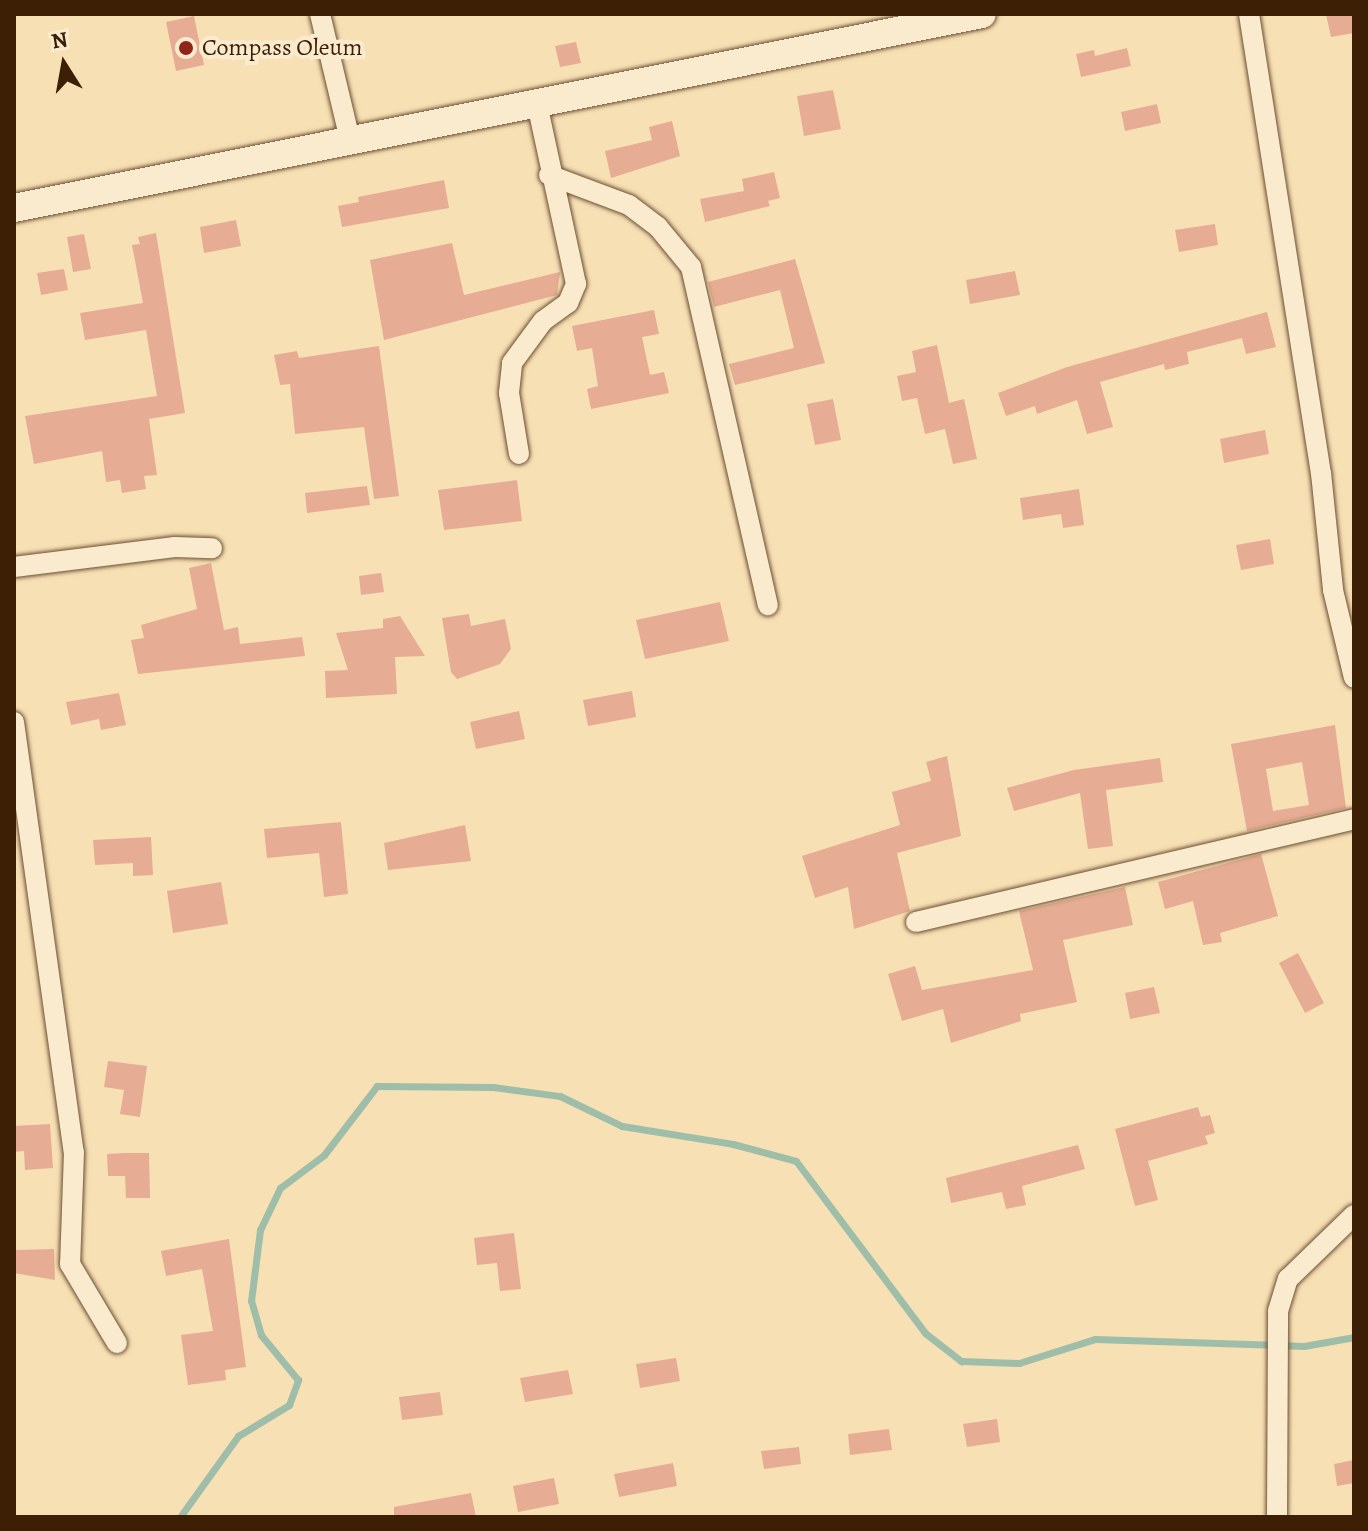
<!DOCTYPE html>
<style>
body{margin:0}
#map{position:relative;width:1368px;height:1531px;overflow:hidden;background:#f8e0b5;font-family:Alegreya,serif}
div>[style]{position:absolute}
.stream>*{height:7px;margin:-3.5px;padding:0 3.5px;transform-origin:3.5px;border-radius:3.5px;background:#9ebea9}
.building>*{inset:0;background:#e7ac94}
.roads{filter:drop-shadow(0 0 2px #6b4f31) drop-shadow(0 0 2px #6b4f31)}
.street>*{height:20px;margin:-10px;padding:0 10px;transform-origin:10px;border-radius:10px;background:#faebcf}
.secondary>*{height:28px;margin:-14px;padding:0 14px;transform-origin:14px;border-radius:14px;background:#faebcf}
.dots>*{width:22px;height:22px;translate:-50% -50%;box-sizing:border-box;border:4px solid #faebcf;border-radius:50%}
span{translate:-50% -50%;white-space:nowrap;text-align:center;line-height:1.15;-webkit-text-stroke:8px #faebcf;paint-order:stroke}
.poi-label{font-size:24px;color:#3c1f05}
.left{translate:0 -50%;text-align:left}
.frame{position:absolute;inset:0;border:16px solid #3c1f05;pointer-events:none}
.north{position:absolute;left:24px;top:24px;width:80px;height:80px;-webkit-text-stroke:6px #faebcf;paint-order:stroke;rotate:349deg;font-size:22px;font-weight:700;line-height:32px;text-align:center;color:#3c1f05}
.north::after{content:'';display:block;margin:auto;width:28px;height:36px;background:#3c1f05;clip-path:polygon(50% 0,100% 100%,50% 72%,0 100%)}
</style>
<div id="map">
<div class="stream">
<i style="left:180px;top:1517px;width:100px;rotate:-54.4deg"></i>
<i style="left:238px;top:1436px;width:60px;rotate:-31.3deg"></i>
<i style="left:289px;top:1405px;width:27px;rotate:-70deg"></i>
<i style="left:298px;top:1380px;width:58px;rotate:-129.4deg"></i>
<i style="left:261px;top:1335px;width:35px;rotate:-106deg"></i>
<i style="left:251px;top:1301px;width:72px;rotate:-82.8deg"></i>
<i style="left:260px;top:1230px;width:47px;rotate:-64.5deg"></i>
<i style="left:280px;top:1188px;width:55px;rotate:-36.9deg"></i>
<i style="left:324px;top:1155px;width:87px;rotate:-52.5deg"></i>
<i style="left:377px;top:1086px;width:116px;rotate:0.5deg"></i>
<i style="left:493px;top:1087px;width:68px;rotate:7.7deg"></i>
<i style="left:560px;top:1096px;width:69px;rotate:25.8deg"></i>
<i style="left:622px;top:1126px;width:112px;rotate:9.2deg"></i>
<i style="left:733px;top:1144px;width:65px;rotate:15.1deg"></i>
<i style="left:796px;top:1161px;width:215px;rotate:53.1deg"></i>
<i style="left:925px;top:1333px;width:46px;rotate:37.9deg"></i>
<i style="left:961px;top:1361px;width:58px;rotate:2deg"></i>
<i style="left:1019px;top:1363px;width:80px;rotate:-17.5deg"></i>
<i style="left:1095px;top:1339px;width:209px;rotate:1.9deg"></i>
<i style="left:1304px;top:1346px;width:51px;rotate:-10.2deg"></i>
</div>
<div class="building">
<i style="clip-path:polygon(1326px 14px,1354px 14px,1354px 33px,1331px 37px)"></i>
<i style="clip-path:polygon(194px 16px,204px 65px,176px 71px,166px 22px)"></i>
<i style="clip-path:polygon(576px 42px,581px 63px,560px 67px,555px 46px)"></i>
<i style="clip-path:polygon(1127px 48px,1131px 66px,1081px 77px,1076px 54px,1094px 50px,1095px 56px)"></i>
<i style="clip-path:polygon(833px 90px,841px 129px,804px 136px,797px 96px)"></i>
<i style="clip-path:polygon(1157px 104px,1161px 123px,1125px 131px,1121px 112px)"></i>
<i style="clip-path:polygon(672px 121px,680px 156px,611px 178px,605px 151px,652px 140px,649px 127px)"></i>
<i style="clip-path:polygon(774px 172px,780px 198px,768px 201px,770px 206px,705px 222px,700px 199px,744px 191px,742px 179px)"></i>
<i style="clip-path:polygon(444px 180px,449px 208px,342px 227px,338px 206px,359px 202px,358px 197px)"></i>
<i style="clip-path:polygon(236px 220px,241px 246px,204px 253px,200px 227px)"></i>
<i style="clip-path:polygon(1215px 224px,1218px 245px,1179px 252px,1175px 230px)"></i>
<i style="clip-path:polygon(156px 233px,185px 413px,149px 419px,157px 475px,144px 476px,146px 489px,122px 493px,120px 480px,106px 482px,102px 451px,34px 464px,25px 416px,157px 396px,146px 330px,85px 340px,80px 313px,143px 303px,132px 245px,140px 244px,138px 237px)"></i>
<i style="clip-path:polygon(84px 234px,91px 269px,73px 272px,67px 237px)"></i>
<i style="clip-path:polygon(452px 243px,464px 295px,560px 272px,557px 295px,384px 340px,370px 260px)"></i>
<i style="clip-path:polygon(795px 259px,825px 363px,735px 385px,729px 364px,794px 348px,780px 290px,714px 307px,708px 282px)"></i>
<i style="clip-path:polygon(64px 269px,68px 290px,41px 295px,37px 273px)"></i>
<i style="clip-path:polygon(1015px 271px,1020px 295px,970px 304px,966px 280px)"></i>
<i style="clip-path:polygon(654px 310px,659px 334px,642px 337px,650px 375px,664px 372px,669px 393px,591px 409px,587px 389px,598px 386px,592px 348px,577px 351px,572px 326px)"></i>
<i style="clip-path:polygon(1267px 312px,1276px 347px,1246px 354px,1242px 338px,1187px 352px,1189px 364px,1165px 370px,1164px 364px,1100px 382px,1113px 427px,1087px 434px,1077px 400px,1037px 414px,1035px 406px,1006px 416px,998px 393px,1067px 367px)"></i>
<i style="clip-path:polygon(937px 345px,949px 403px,964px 399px,977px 459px,953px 464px,945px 429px,925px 434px,917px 398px,902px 401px,897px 376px,916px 372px,912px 351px)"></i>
<i style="clip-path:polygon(379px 346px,399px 496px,374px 499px,364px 427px,295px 434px,290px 384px,280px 385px,274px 355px,297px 351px,299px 358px)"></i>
<i style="clip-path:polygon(833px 399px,841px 440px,815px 445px,807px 404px)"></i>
<i style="clip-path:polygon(1265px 430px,1269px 454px,1224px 463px,1220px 439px)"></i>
<i style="clip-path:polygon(517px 480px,522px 521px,444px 530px,438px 490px)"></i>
<i style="clip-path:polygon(367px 486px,370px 505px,307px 513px,305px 493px)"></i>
<i style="clip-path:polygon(1079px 489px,1084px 525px,1063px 528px,1061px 514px,1023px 520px,1020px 498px)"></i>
<i style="clip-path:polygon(1270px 539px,1274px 564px,1241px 570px,1236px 545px)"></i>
<i style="clip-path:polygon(211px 563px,224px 630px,238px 627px,240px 644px,302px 637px,305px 656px,138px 674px,131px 640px,144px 638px,141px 625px,197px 609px,189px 568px)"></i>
<i style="clip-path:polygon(381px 573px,384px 592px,361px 595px,359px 576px)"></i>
<i style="clip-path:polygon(720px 602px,729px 641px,645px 659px,636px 620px)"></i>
<i style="clip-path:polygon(469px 614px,471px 626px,505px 619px,511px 649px,500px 664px,457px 679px,451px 672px,442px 618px)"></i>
<i style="clip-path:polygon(400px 616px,425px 656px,395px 657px,397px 694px,326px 698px,325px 671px,348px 670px,336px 633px,383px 628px,383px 619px)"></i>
<i style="clip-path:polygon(632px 691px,636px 717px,588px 726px,583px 700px)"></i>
<i style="clip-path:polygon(119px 693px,126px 725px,101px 730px,99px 719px,71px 725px,66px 702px)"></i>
<i style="clip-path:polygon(519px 711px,525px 739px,476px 749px,470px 722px)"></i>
<i style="clip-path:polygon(evenodd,1335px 725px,1346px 808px,1247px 831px,1231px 744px,1335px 725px,1302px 762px,1309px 805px,1273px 811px,1266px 769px,1302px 762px)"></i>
<i style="clip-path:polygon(947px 756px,961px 836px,897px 853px,910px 911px,854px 929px,848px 887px,815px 898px,802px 856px,900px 825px,892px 792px,931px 781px,926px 762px)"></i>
<i style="clip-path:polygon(1160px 758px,1163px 782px,1106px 790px,1113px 846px,1088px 849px,1080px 793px,1014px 811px,1007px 788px,1074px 770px)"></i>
<i style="clip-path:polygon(341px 822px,348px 894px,324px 897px,319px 853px,267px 858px,264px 829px)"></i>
<i style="clip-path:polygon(465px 825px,471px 861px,388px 870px,384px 843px)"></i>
<i style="clip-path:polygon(151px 837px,153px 875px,133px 876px,133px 863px,95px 865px,93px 840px)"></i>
<i style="clip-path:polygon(1261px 854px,1278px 916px,1220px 933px,1222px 942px,1203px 945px,1193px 901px,1165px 909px,1158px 882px)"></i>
<i style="clip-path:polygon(221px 882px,228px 924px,173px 933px,167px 891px)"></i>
<i style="clip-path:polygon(1125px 887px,1133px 925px,1063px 940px,1077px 1002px,1020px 1014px,1021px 1021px,951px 1043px,943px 1009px,902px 1021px,888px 974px,915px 966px,922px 990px,1033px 970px,1019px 911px)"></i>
<i style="clip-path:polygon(1298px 953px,1324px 1003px,1305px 1013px,1279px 963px)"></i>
<i style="clip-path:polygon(1154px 987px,1160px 1013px,1130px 1019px,1125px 993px)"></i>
<i style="clip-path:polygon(108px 1061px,147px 1066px,140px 1117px,120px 1114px,124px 1090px,104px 1087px)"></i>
<i style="clip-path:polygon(1198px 1107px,1201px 1117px,1210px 1115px,1215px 1133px,1205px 1136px,1208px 1144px,1148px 1161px,1158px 1200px,1135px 1206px,1115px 1129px)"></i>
<i style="clip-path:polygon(50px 1124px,53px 1168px,25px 1170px,24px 1151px,14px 1152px,14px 1126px)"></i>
<i style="clip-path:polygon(1078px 1145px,1085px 1169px,1022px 1186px,1026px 1205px,1006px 1209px,1002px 1192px,951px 1203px,946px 1178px)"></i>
<i style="clip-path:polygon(125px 1153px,149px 1153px,150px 1198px,126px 1198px,125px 1176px,108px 1176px,107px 1154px)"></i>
<i style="clip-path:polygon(514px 1233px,521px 1289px,500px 1291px,497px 1263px,477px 1265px,474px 1238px)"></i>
<i style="clip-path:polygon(229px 1239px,246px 1367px,225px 1370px,226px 1380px,188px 1385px,181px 1335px,213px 1331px,202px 1269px,166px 1276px,161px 1251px)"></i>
<i style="clip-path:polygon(54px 1249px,55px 1280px,14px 1273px,14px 1250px)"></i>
<i style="clip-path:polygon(676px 1358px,680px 1381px,640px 1388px,636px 1364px)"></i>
<i style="clip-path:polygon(568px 1370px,573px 1394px,525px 1402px,520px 1378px)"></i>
<i style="clip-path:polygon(440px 1392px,443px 1415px,402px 1420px,399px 1397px)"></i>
<i style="clip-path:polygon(997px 1419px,1000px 1442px,967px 1447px,963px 1424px)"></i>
<i style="clip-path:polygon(889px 1429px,892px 1450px,850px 1455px,848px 1434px)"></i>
<i style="clip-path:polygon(799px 1447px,801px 1464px,764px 1469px,761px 1451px)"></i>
<i style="clip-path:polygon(1354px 1460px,1354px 1483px,1337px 1486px,1334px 1464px)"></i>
<i style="clip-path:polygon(673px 1463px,677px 1486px,619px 1497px,614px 1474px)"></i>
<i style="clip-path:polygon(554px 1478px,559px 1504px,518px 1512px,513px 1486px)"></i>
<i style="clip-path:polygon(471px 1493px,476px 1517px,394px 1517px,394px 1507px)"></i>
</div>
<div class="roads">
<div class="street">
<i style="left:320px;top:14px;width:130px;rotate:76.6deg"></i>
<i style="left:1249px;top:14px;width:465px;rotate:81.1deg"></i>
<i style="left:1321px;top:473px;width:118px;rotate:84.1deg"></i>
<i style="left:1333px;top:590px;width:90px;rotate:76.6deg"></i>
<i style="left:549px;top:175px;width:85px;rotate:20.6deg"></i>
<i style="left:629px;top:205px;width:36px;rotate:37deg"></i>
<i style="left:658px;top:227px;width:52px;rotate:50.5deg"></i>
<i style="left:691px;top:267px;width:347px;rotate:77.2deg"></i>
<i style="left:519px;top:454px;width:62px;rotate:-99.3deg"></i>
<i style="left:509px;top:393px;width:30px;rotate:-84deg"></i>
<i style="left:512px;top:363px;width:52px;rotate:-53.6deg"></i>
<i style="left:543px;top:321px;width:31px;rotate:-36deg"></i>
<i style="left:568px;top:303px;width:21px;rotate:-67deg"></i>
<i style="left:576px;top:284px;width:184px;rotate:-102.2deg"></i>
<i style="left:14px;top:567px;width:162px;rotate:-7.1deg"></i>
<i style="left:175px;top:547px;width:37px;rotate:2deg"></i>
<i style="left:14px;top:722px;width:434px;rotate:82.1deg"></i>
<i style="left:74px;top:1152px;width:112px;rotate:92deg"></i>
<i style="left:70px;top:1264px;width:92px;rotate:59.3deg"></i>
<i style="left:916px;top:922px;width:450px;rotate:-13.2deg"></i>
<i style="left:1277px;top:1517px;width:206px;rotate:-89.7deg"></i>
<i style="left:1278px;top:1311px;width:34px;rotate:-73deg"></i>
<i style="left:1288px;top:1279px;width:92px;rotate:-44.1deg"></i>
</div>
<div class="secondary">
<i style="left:14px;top:208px;width:987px;rotate:-11.33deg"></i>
</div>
</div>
<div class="dots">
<i style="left:186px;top:48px;background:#8f2418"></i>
</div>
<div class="poi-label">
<span class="left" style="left:202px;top:48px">Compass Oleum</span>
</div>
<div class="frame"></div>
<div class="north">N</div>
</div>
